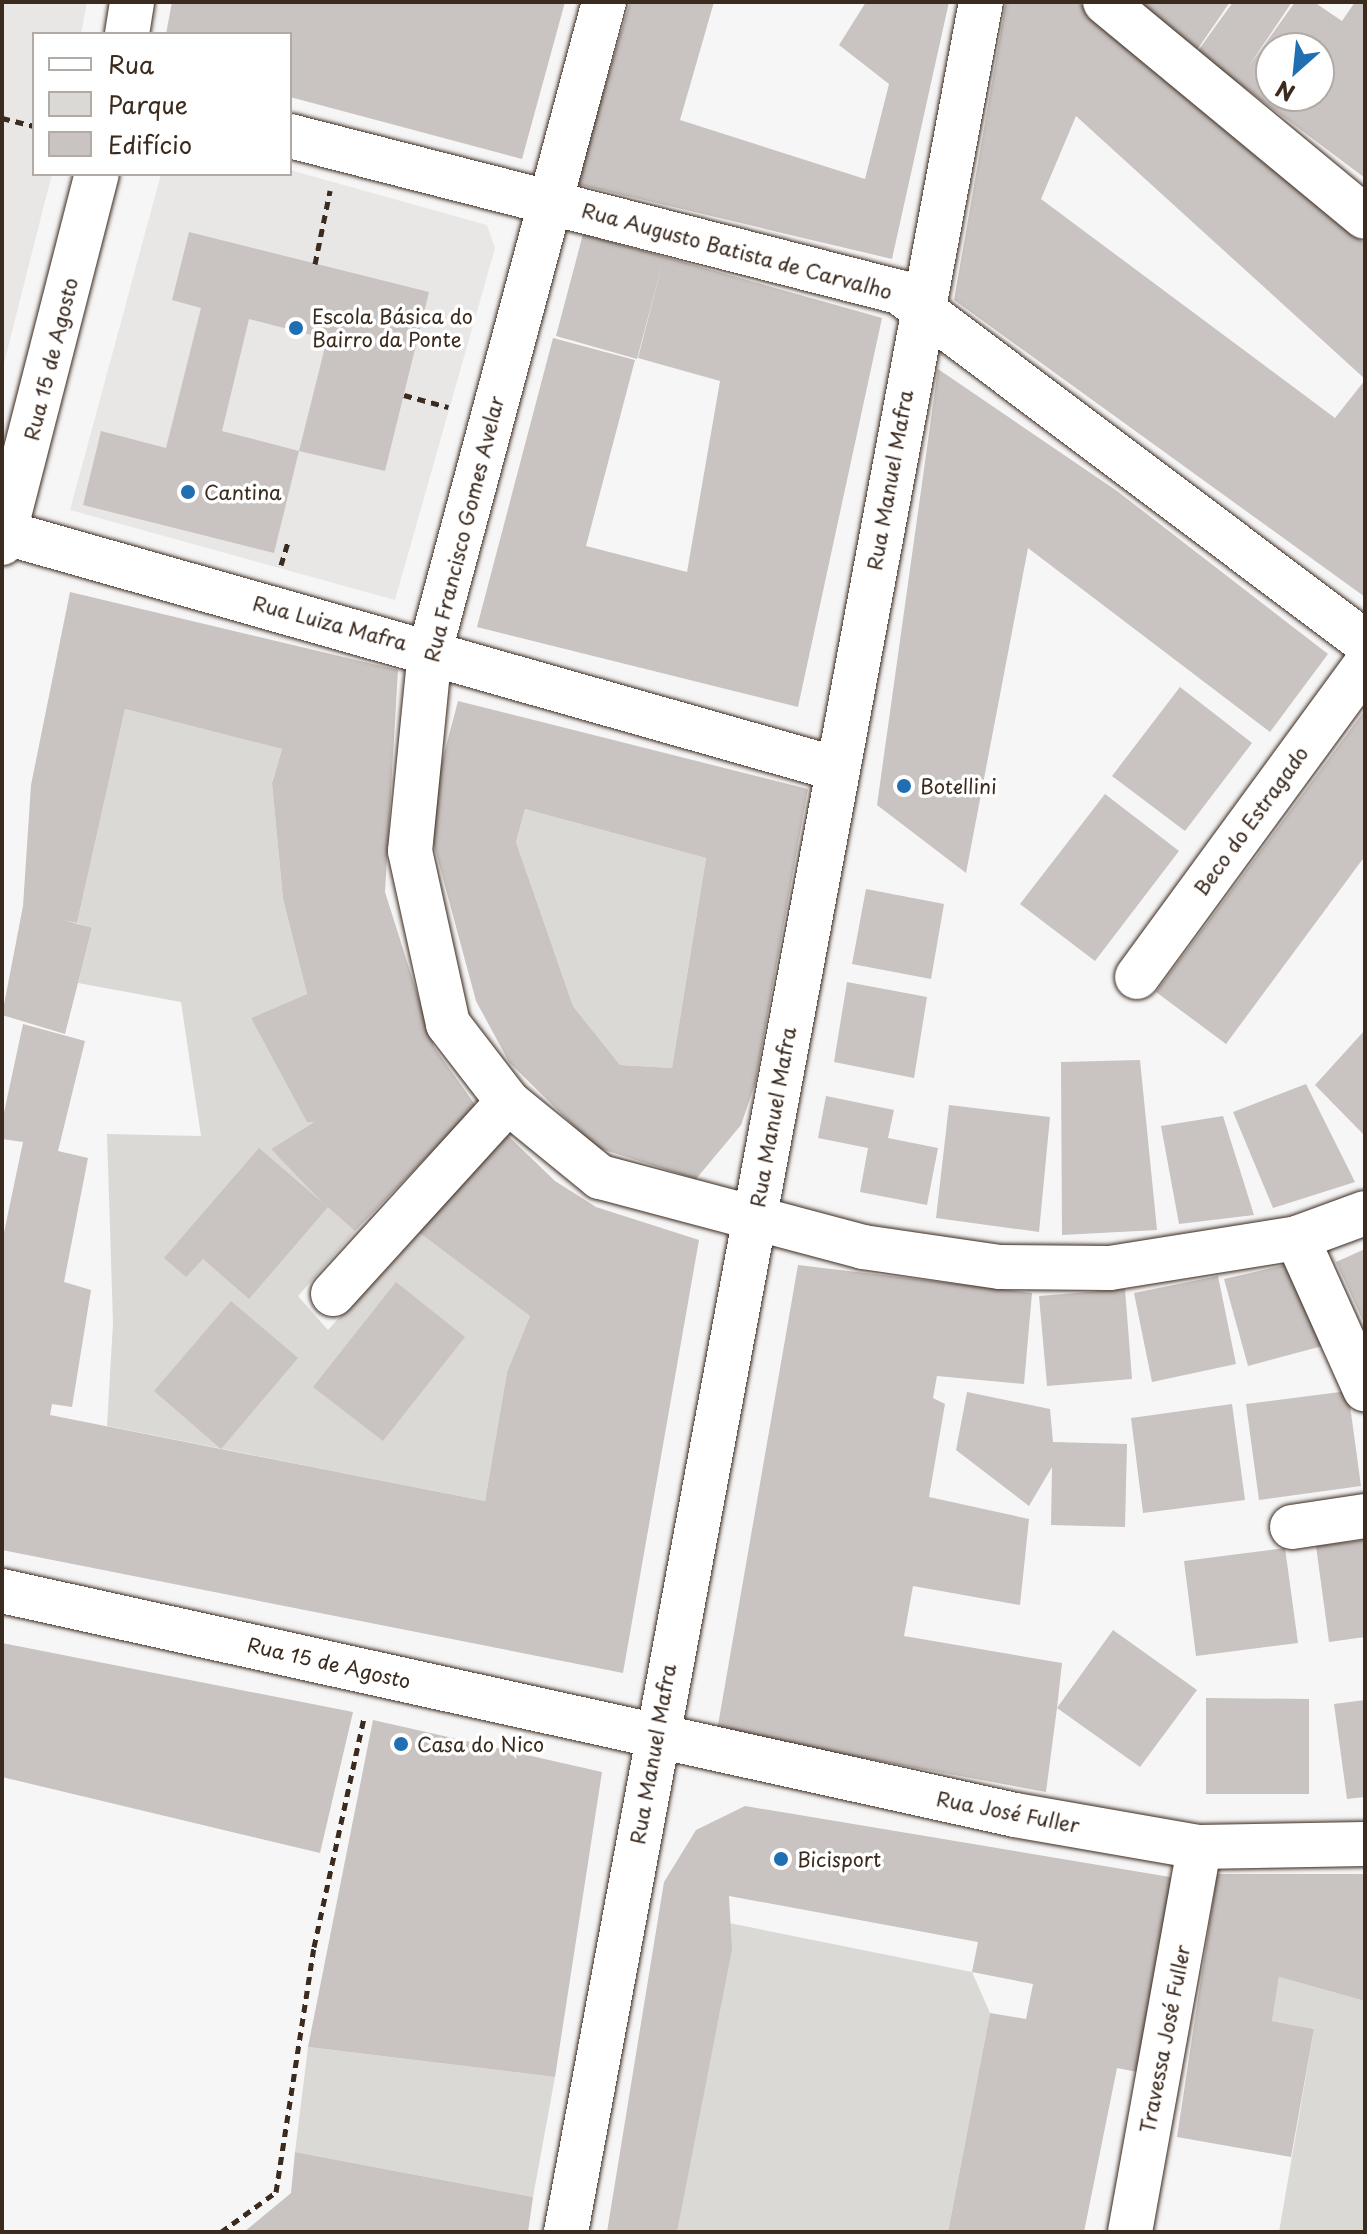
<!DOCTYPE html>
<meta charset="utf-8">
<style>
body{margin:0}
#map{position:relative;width:1367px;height:2234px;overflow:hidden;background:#f7f6f6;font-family:"Playpen Sans",sans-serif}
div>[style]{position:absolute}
.built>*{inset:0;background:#e9e7e6}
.green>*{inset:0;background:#dbd9d6}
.building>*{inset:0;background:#c9c3c1}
.path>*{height:5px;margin-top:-2.5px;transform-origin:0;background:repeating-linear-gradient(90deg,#3b2a1e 0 8px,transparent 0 14px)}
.roads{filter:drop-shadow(0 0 2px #3b2a1e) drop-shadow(0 0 2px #3b2a1e)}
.street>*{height:44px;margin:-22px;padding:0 22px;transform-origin:22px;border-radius:22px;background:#fff}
.dots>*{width:22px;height:22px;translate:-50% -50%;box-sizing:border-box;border:4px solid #fff;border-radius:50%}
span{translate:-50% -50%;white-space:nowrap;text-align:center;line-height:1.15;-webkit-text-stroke:7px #fff;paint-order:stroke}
.street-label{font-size:20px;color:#3b2a1e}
.poi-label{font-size:20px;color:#3b2a1e}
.left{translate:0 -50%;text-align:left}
.frame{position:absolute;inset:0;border:4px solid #3b2a1e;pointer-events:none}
.legend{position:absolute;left:32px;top:32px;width:260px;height:144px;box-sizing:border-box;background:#fff;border:2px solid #b1aaa5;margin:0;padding:10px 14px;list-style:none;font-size:24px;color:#3b2a1e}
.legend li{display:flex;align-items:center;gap:16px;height:40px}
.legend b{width:40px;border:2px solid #b1aaa5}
.north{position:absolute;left:1255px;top:32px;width:80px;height:80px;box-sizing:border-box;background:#fff;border:2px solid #b1aaa5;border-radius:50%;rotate:207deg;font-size:22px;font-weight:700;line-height:32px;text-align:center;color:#3b2a1e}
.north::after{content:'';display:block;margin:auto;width:28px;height:36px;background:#1f6fb2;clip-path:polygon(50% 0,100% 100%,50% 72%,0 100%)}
</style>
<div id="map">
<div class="built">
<i style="clip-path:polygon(2px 2px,87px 2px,81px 34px,34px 34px,34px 174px,52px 174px,2px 371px)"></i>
<i style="clip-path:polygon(290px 170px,487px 225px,495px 248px,395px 600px,70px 510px,161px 174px)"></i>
</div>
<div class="green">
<i style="clip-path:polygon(125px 709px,282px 749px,272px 782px,283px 899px,307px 994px,251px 1018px,314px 1122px,271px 1149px,355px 1231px,298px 1296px,328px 1330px,417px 1231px,530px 1316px,507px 1372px,485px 1501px,107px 1426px,113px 1323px,107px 1134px,201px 1136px,181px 1002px,78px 983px,92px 929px,77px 923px)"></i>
<i style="clip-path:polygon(525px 809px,706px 858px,672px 1068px,620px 1065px,573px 1006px,516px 842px)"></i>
<i style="clip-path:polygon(729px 1923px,972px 1972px,990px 2013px,948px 2232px,677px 2232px)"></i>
<i style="clip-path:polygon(1279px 1977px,1365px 2001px,1365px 2232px,1279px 2232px,1314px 2029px,1272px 2021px)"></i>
<i style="clip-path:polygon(308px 2047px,555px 2077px,533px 2197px,295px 2152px)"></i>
</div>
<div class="building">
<i style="clip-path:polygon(172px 2px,565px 2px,522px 159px,290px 97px,290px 34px,166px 34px)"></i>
<i style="clip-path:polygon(630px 2px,714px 2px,680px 120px,865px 179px,889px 84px,839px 45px,866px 2px,949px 2px,892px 259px,576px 184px)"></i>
<i style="clip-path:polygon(1006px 2px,1078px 2px,1365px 244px,1365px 379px,1076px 116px,1041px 199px,1335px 418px,1365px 380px,1365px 597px,954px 300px)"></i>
<i style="clip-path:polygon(1138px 2px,1230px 2px,1197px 50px)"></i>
<i style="clip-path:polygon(evenodd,1233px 2px,1292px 2px,1247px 69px,1295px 2px,1314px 2px,1342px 21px,1355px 2px,1365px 2px,1365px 178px,1197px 52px,1233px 2px,1271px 48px,1319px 48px,1319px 96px,1271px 96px,1271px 48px)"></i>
<i style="clip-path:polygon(189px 232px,429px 292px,385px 471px,299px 451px,327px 339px,249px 319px,222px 431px,299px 451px,274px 553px,83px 505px,101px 431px,166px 448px,201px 308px,172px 300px)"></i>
<i style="clip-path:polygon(583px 234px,882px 318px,798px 707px,477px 627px,553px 338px,635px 360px,586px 546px,687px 572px,720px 381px,638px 358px,663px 261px,637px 359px,556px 336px)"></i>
<i style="clip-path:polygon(938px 369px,1117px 491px,1328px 654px,1270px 732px,1028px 548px,966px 873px,877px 805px)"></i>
<i style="clip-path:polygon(70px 592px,398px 670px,385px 892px,434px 1047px,476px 1106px,355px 1231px,328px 1207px,249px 1299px,203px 1259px,186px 1277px,164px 1258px,259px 1148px,324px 1204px,271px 1149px,314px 1122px,307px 1122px,251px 1018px,307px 994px,283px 899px,272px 783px,282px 749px,125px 709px,77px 923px,64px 920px,92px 928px,65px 1034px,2px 1015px,23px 906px,31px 785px)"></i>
<i style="clip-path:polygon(1180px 687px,1252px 743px,1185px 831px,1112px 776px)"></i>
<i style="clip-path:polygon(evenodd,458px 701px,808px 789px,755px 1084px,741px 1125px,696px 1179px,595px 1147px,509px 1062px,476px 1001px,427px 819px,458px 701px,525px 809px,706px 858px,672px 1068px,620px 1065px,573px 1006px,516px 842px,525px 809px)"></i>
<i style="clip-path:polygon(1365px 710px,1365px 856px,1226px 1044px,1156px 992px)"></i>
<i style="clip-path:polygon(1105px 794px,1179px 851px,1095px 961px,1020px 904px)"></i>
<i style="clip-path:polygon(866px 889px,944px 904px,931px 979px,852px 964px)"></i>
<i style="clip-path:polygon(847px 982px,927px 997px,914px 1078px,834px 1062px)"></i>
<i style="clip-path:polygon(23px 1024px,85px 1041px,58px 1151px,88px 1158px,64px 1282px,91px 1290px,72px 1407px,52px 1404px,50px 1415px,221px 1449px,154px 1391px,231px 1301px,298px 1358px,221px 1449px,485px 1501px,507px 1372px,530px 1316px,417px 1231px,502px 1130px,555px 1181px,596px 1207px,699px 1240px,623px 1673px,2px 1550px,2px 1242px,23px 1142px,2px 1139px,2px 1122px)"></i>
<i style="clip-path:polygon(1365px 1030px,1365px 1136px,1315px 1085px)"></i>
<i style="clip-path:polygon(1140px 1060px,1157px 1230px,1062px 1235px,1061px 1062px)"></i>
<i style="clip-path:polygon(1306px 1084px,1355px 1182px,1273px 1208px,1233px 1112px)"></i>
<i style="clip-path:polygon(826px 1096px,894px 1110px,888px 1138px,938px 1148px,927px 1205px,860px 1192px,868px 1148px,818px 1138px)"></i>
<i style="clip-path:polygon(949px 1105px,1050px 1117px,1039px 1232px,936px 1218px)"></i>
<i style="clip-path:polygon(1223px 1116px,1254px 1215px,1179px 1224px,1161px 1126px)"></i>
<i style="clip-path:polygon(1365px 1249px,1365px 1325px,1336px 1262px)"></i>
<i style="clip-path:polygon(1294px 1263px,1330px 1344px,1248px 1366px,1224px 1279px)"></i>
<i style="clip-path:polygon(798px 1265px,1032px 1293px,1024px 1384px,937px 1376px,933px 1398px,945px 1404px,929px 1497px,1029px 1519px,1020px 1605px,913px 1586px,904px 1636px,1062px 1663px,1057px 1708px,1113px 1630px,1197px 1690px,1140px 1767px,1057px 1708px,1046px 1792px,717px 1731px)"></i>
<i style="clip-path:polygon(1218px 1276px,1236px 1364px,1152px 1382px,1134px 1293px)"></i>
<i style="clip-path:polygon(396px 1282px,465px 1337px,383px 1441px,313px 1387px)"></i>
<i style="clip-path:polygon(1125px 1289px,1132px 1379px,1047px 1386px,1039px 1296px)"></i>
<i style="clip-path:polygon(1348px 1391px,1361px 1486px,1259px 1500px,1246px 1404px)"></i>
<i style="clip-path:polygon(967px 1392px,1050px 1409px,1053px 1442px,1127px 1444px,1125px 1527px,1051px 1525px,1052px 1467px,1029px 1506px,956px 1450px)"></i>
<i style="clip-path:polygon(1232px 1404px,1245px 1500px,1143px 1513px,1131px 1418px)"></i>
<i style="clip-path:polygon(1365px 1540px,1365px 1637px,1329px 1642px,1316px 1546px)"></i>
<i style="clip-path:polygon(1285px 1548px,1298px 1643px,1196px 1656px,1184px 1561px)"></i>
<i style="clip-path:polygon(2px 1643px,353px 1712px,320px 1853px,2px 1777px)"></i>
<i style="clip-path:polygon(1206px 1698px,1309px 1699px,1309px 1794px,1206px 1794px)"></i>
<i style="clip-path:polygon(1365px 1700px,1365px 1797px,1347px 1799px,1334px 1704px)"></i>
<i style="clip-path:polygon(373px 1720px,602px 1772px,555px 2077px,308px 2047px)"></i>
<i style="clip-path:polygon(745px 1806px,1170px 1877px,1175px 1896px,1142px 2073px,1117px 2068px,1084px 2232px,948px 2232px,990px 2013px,1026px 2019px,1033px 1984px,972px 1972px,978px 1942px,729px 1896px,732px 1949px,677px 2232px,607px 2232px,664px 1882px,696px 1830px)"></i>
<i style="clip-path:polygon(1217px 1874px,1365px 1874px,1365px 2001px,1279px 1977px,1272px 2021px,1314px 2029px,1291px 2157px,1177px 2137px)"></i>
<i style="clip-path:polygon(295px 2152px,533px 2197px,528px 2232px,244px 2232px,291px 2193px)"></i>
</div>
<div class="path">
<i style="left:2px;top:118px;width:33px;rotate:14deg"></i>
<i style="left:315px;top:264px;width:75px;rotate:-78.4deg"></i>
<i style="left:404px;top:395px;width:46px;rotate:15.3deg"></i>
<i style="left:281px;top:565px;width:24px;rotate:-73deg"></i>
<i style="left:221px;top:2232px;width:68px;rotate:-36deg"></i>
<i style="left:276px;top:2192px;width:248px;rotate:-81.2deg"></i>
<i style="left:314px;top:1947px;width:235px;rotate:-77.7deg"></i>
</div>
<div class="roads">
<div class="street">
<i style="left:604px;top:2px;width:672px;rotate:105.01deg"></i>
<i style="left:430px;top:651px;width:201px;rotate:95.7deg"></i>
<i style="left:410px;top:851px;width:177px;rotate:77.6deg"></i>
<i style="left:448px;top:1024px;width:98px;rotate:52.4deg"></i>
<i style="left:508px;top:1102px;width:119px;rotate:39.2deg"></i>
<i style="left:600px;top:1177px;width:272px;rotate:14.9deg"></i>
<i style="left:863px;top:1247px;width:138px;rotate:8.3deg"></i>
<i style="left:1000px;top:1267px;width:110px;rotate:0.5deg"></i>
<i style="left:1110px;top:1268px;width:189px;rotate:-9.1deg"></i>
<i style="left:1297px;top:1238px;width:72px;rotate:-20.2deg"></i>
<i style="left:1105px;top:2px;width:337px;rotate:39.6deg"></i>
<i style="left:127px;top:34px;width:32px;rotate:-81deg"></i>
<i style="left:290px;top:136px;width:629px;rotate:14.37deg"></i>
<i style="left:899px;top:292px;width:583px;rotate:36.91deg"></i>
<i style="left:6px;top:533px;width:864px;rotate:15.85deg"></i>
<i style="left:2px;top:543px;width:381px;rotate:-75.6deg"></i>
<i style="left:1137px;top:977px;width:386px;rotate:-53.8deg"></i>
<i style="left:1297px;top:1238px;width:166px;rotate:65.8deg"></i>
<i style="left:333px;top:1294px;width:260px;rotate:-47.7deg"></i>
<i style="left:1292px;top:1527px;width:74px;rotate:-8.6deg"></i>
<i style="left:2px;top:1591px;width:1037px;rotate:12.47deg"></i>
<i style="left:1015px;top:1815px;width:187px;rotate:9.9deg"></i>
<i style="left:1199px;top:1847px;width:166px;rotate:-1deg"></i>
<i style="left:566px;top:2232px;width:2268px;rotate:-79.46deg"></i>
<i style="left:1130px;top:2232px;width:391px;rotate:-79.8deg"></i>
</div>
</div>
<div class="dots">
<i style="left:296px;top:328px;background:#1f6fb2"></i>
<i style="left:188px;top:492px;background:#1f6fb2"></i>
<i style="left:904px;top:786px;background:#1f6fb2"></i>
<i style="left:401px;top:1744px;background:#1f6fb2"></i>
<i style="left:781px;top:1859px;background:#1f6fb2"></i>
</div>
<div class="street-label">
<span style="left:737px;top:251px;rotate:15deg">Rua Augusto Batista de Carvalho</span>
<span style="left:51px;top:359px;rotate:-76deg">Rua 15 de Agosto</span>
<span style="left:890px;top:480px;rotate:-80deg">Rua Manuel Mafra</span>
<span style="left:464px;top:529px;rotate:-76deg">Rua Francisco Gomes Avelar</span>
<span style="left:330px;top:623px;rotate:15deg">Rua Luiza Mafra</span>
<span style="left:1251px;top:821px;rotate:-54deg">Beco do Estragado</span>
<span style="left:773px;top:1117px;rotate:-80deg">Rua Manuel Mafra</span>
<span style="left:329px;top:1663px;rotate:13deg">Rua 15 de Agosto</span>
<span style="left:653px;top:1754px;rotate:-80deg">Rua Manuel Mafra</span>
<span style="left:1008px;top:1812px;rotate:11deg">Rua José Fuller</span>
<span style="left:1165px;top:2039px;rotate:-79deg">Travessa José Fuller</span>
</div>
<div class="poi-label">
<span class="left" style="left:312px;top:328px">Escola Básica do<br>Bairro da Ponte</span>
<span class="left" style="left:204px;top:492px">Cantina</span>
<span class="left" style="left:920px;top:786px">Botellini</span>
<span class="left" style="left:417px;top:1744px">Casa do Nico</span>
<span class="left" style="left:797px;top:1859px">Bicisport</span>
</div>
<div class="frame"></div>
<ul class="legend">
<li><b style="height:10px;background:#fff"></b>Rua</li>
<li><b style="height:22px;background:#dbd9d6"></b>Parque</li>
<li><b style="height:22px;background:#c9c3c1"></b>Edifício</li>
</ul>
<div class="north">N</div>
</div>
